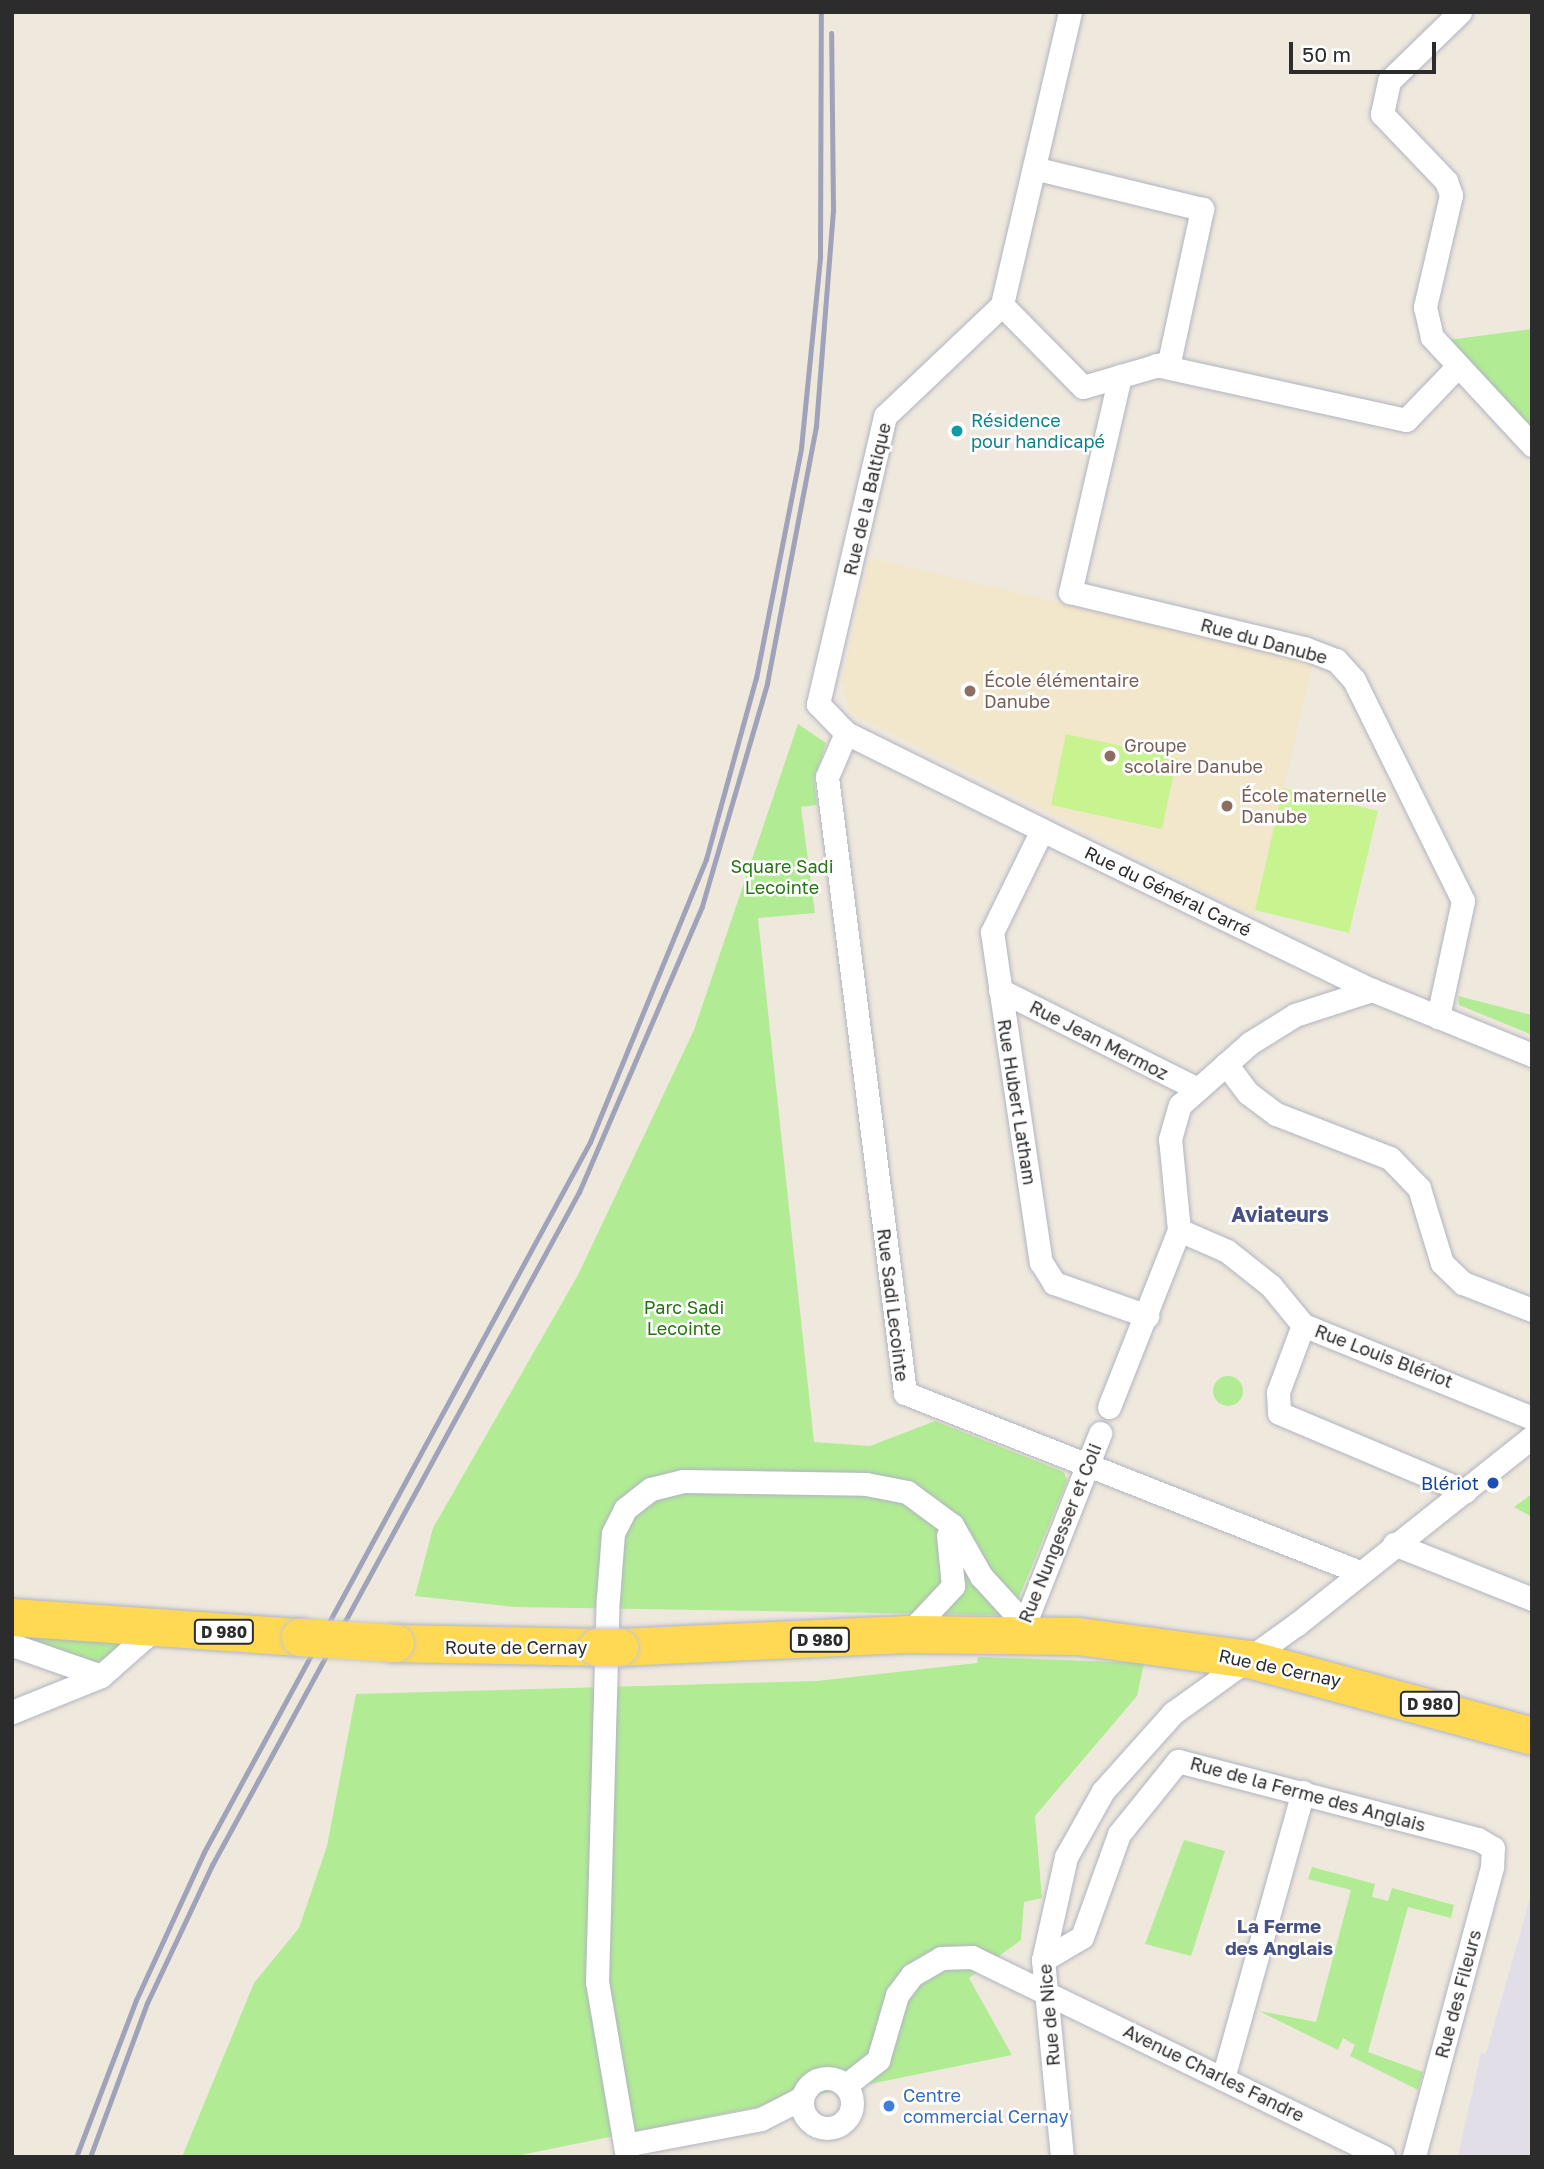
<!DOCTYPE html>
<meta charset="utf-8">
<style>
body{margin:0}
#map{position:relative;width:1544px;height:2169px;overflow:hidden;background:#efe8dd;font-family:"Golos Text",sans-serif}
div>[style]{position:absolute}
.industrial>*{inset:0;background:#e1dee7}
.education>*{inset:0;background:#f2e6cb}
.green>*{inset:0;background:#b1ec94}
.round{border-radius:50%}
.pitch>*{inset:0;background:#c8f48f}
.roads{filter:drop-shadow(0 0 2px #b1b4c1) drop-shadow(0 0 2px #b1b4c1)}
.street>*{height:23px;margin:-11.5px;padding:0 11.5px;transform-origin:11.5px;border-radius:11.5px;background:#fff}
.street>.ring{margin:-11.5px;padding:0;box-sizing:content-box;background:none;border:23px solid #fff;border-radius:50%}
.primary>*{height:37px;margin:-18.5px;padding:0 18.5px;transform-origin:18.5px;border-radius:18.5px;background:#ffd953}
.rail>*{height:5px;margin:-2.5px;padding:0 2.5px;transform-origin:2.5px;border-radius:2.5px;background:#9fa2b9}
.bridges{filter:drop-shadow(0 0 2px #c8c8c8) drop-shadow(0 0 2px #c8c8c8)}
.primary-bridge>*{height:37px;margin:-18.5px;padding:0 18.5px;transform-origin:18.5px;border-radius:18.5px;background:#ffd953}
.dots>*{width:19px;height:19px;translate:-50% -50%;box-sizing:border-box;border:4px solid #fff;border-radius:50%}
span{translate:-50% -50%;white-space:nowrap;text-align:center;line-height:1.15;-webkit-text-stroke:5px #fff;paint-order:stroke}
.shield-label span{padding:2px 5px;background:#fff;border:2px solid;border-radius:5px;-webkit-text-stroke-width:0}
.shield-label{font-size:16px;color:#2c2c2c;font-weight:700}
.culture-label{font-size:18px;color:#0d838f}
.left{translate:0 -50%;text-align:left}
.street-label{font-size:18px;color:#2c2c2c}
.education-label{font-size:18px;color:#785e54}
.park-label{font-size:18px;color:#257312}
.transit-label{font-size:18px;color:#164399}
.right{translate:-100% -50%;text-align:right}
.shop-label{font-size:18px;color:#366cbe}
.neighbourhood-label{font-size:19px;color:#475183;font-weight:700}
.quarter-label{font-size:21px;color:#475183;font-weight:700}
.frame{position:absolute;inset:0;border:14px solid #2c2c2c;pointer-events:none}
.scale{position:absolute;left:1289px;top:42px;width:147px;height:32px;box-sizing:border-box;border:4px solid #2c2c2c;border-top:0;padding-left:9px;font-size:21px;line-height:24px;white-space:nowrap;color:#2c2c2c;-webkit-text-stroke:5px #fff;paint-order:stroke}
</style>
<div id="map">
<div class="industrial">
<i style="clip-path:polygon(1532px 1891px,1532px 2157px,1458px 2157px,1481px 2053px,1486px 2054px)"></i>
</div>
<div class="education">
<i style="clip-path:polygon(870px 558px,1313px 663px,1254px 916px,851px 713px,841px 683px)"></i>
</div>
<div class="green">
<i style="clip-path:polygon(1532px 329px,1532px 429px,1448px 340px)"></i>
<i style="clip-path:polygon(798px 724px,826px 743px,814px 779px,817px 805px,801px 807px,815px 913px,758px 918px,814px 1442px,870px 1446px,935px 1421px,1064px 1472px,1067px 1481px,1015px 1607px,1003px 1615px,515px 1607px,415px 1596px,433px 1528px,578px 1275px,694px 1030px)"></i>
<i style="clip-path:polygon(1458px 996px,1532px 1015px,1530px 1034px,1459px 1005px)"></i>
<i class="round" style="left:1213px;top:1376px;width:30px;height:30px"></i>
<i style="clip-path:polygon(1532px 1494px,1532px 1517px,1514px 1507px)"></i>
<i style="clip-path:polygon(12px 1633px,124px 1642px,114px 1657px,95px 1662px)"></i>
<i style="clip-path:polygon(978px 1657px,1144px 1663px,1137px 1696px,1035px 1816px,1042px 1898px,1024px 1902px,1021px 1940px,969px 1978px,1012px 2055px,511px 2157px,182px 2157px,254px 1983px,299px 1928px,327px 1846px,356px 1694px,817px 1681px,977px 1663px)"></i>
<i style="clip-path:polygon(1184px 1840px,1225px 1851px,1191px 1956px,1145px 1944px)"></i>
<i style="clip-path:polygon(1312px 1867px,1375px 1884px,1372px 1897px,1388px 1901px,1392px 1888px,1454px 1905px,1451px 1918px,1408px 1907px,1368px 2052px,1423px 2072px,1418px 2090px,1350px 2056px,1355px 2045px,1343px 2038px,1338px 2050px,1259px 2011px,1316px 2022px,1351px 1890px,1308px 1879px)"></i>
</div>
<div class="pitch">
<i style="clip-path:polygon(1066px 734px,1177px 758px,1162px 829px,1051px 805px)"></i>
<i style="clip-path:polygon(1283px 788px,1378px 811px,1349px 933px,1255px 910px)"></i>
</div>
<div class="roads">
<div class="street">
<i style="left:1070px;top:12px;width:301px;rotate:103.1deg"></i>
<i style="left:1002px;top:305px;width:161px;rotate:136.5deg"></i>
<i style="left:885px;top:416px;width:296px;rotate:103.1deg"></i>
<i style="left:818px;top:704px;width:40px;rotate:46deg"></i>
<i style="left:846px;top:733px;width:219px;rotate:26.3deg"></i>
<i style="left:1042px;top:830px;width:367px;rotate:25.9deg"></i>
<i style="left:1372px;top:990px;width:173px;rotate:22.1deg"></i>
<i style="left:1460px;top:12px;width:99px;rotate:135.8deg"></i>
<i style="left:1389px;top:81px;width:34px;rotate:102deg"></i>
<i style="left:1382px;top:114px;width:93px;rotate:46.3deg"></i>
<i style="left:1446px;top:181px;width:15px;rotate:70deg"></i>
<i style="left:1451px;top:195px;width:115px;rotate:103.1deg"></i>
<i style="left:1425px;top:307px;width:31px;rotate:77deg"></i>
<i style="left:1432px;top:337px;width:147px;rotate:47.2deg"></i>
<i style="left:1002px;top:305px;width:115px;rotate:45.4deg"></i>
<i style="left:1083px;top:387px;width:90px;rotate:-16.2deg"></i>
<i style="left:1169px;top:362px;width:157px;rotate:-77.8deg"></i>
<i style="left:1202px;top:209px;width:173px;rotate:-166.3deg"></i>
<i style="left:1156px;top:365px;width:256px;rotate:12.4deg"></i>
<i style="left:1406px;top:420px;width:72px;rotate:-46.1deg"></i>
<i style="left:1120px;top:376px;width:222px;rotate:103deg"></i>
<i style="left:1070px;top:592px;width:241px;rotate:13.5deg"></i>
<i style="left:1304px;top:648px;width:34px;rotate:21deg"></i>
<i style="left:1336px;top:660px;width:27px;rotate:48deg"></i>
<i style="left:1354px;top:680px;width:246px;rotate:63.7deg"></i>
<i style="left:1463px;top:901px;width:119px;rotate:102.2deg"></i>
<i style="left:846px;top:733px;width:48px;rotate:113.4deg"></i>
<i style="left:827px;top:777px;width:621px;rotate:82.78deg"></i>
<i style="left:905px;top:1393px;width:490px;rotate:21.5deg"></i>
<i style="left:1042px;top:830px;width:114px;rotate:116.1deg"></i>
<i style="left:992px;top:932px;width:334px;rotate:81.6deg"></i>
<i style="left:1041px;top:1262px;width:25px;rotate:58deg"></i>
<i style="left:1054px;top:1283px;width:99px;rotate:19.5deg"></i>
<i style="left:1000px;top:990px;width:221px;rotate:26.6deg"></i>
<i style="left:1226px;top:1064px;width:36px;rotate:53deg"></i>
<i style="left:1248px;top:1093px;width:35px;rotate:37deg"></i>
<i style="left:1276px;top:1114px;width:122px;rotate:21.1deg"></i>
<i style="left:1390px;top:1158px;width:42px;rotate:46deg"></i>
<i style="left:1419px;top:1188px;width:78px;rotate:73deg"></i>
<i style="left:1442px;top:1263px;width:29px;rotate:44deg"></i>
<i style="left:1463px;top:1283px;width:74px;rotate:21.4deg"></i>
<i style="left:1179px;top:1230px;width:52px;rotate:23.6deg"></i>
<i style="left:1227px;top:1251px;width:56px;rotate:38.5deg"></i>
<i style="left:1271px;top:1286px;width:50px;rotate:50.6deg"></i>
<i style="left:1303px;top:1325px;width:247px;rotate:22.1deg"></i>
<i style="left:1303px;top:1325px;width:72px;rotate:110.5deg"></i>
<i style="left:1278px;top:1392px;width:21px;rotate:87deg"></i>
<i style="left:1279px;top:1413px;width:202px;rotate:22.8deg"></i>
<i style="left:1109px;top:1407px;width:190px;rotate:-68.4deg"></i>
<i style="left:1179px;top:1230px;width:91px;rotate:-95.6deg"></i>
<i style="left:1170px;top:1139px;width:35px;rotate:-74deg"></i>
<i style="left:1180px;top:1105px;width:94px;rotate:-41.5deg"></i>
<i style="left:1250px;top:1043px;width:53px;rotate:-31.9deg"></i>
<i style="left:1295px;top:1015px;width:81px;rotate:-18deg"></i>
<i style="left:1394px;top:1544px;width:149px;rotate:21.7deg"></i>
<i style="left:1021px;top:1633px;width:215px;rotate:-68.4deg"></i>
<i style="left:908px;top:1634px;width:66px;rotate:-46.8deg"></i>
<i style="left:953px;top:1586px;width:51px;rotate:-95.6deg"></i>
<i style="left:12px;top:1645px;width:94px;rotate:19.2deg"></i>
<i style="left:12px;top:1712px;width:96px;rotate:-22deg"></i>
<i style="left:101px;top:1676px;width:57px;rotate:-41.5deg"></i>
<i style="left:144px;top:1638px;width:12px;rotate:-76deg"></i>
<i style="left:1043px;top:1960px;width:45px;rotate:-30.5deg"></i>
<i style="left:1082px;top:1937px;width:109px;rotate:-70.2deg"></i>
<i style="left:1119px;top:1834px;width:94px;rotate:-51.1deg"></i>
<i style="left:1178px;top:1761px;width:310px;rotate:14.6deg"></i>
<i style="left:1478px;top:1839px;width:17px;rotate:31deg"></i>
<i style="left:1493px;top:1848px;width:19px;rotate:93deg"></i>
<i style="left:1492px;top:1867px;width:300px;rotate:105.1deg"></i>
<i class="ring" style="left:802px;top:2078px;width:27px;height:27px"></i>
<i style="left:1223px;top:2078px;width:297px;rotate:-74.4deg"></i>
<i style="left:846px;top:2085px;width:41px;rotate:-38deg"></i>
<i style="left:878px;top:2060px;width:68px;rotate:-73.7deg"></i>
<i style="left:897px;top:1995px;width:25px;rotate:-53deg"></i>
<i style="left:912px;top:1975px;width:34px;rotate:-30deg"></i>
<i style="left:941px;top:1958px;width:31px;rotate:-2deg"></i>
<i style="left:972px;top:1957px;width:457px;rotate:25.9deg"></i>
<i style="left:625px;top:2145px;width:138px;rotate:-10.8deg"></i>
<i style="left:761px;top:2119px;width:46px;rotate:-27.1deg"></i>
<i style="left:627px;top:2157px;width:178px;rotate:-99.7deg"></i>
<i style="left:597px;top:1982px;width:384px;rotate:-88.4deg"></i>
<i style="left:608px;top:1598px;width:65px;rotate:-85.6deg"></i>
<i style="left:613px;top:1533px;width:27px;rotate:-63deg"></i>
<i style="left:625px;top:1509px;width:33px;rotate:-38deg"></i>
<i style="left:651px;top:1489px;width:33px;rotate:-14deg"></i>
<i style="left:683px;top:1481px;width:183px;rotate:0.9deg"></i>
<i style="left:866px;top:1484px;width:42px;rotate:11deg"></i>
<i style="left:907px;top:1492px;width:56px;rotate:36.3deg"></i>
<i style="left:952px;top:1525px;width:59px;rotate:60.4deg"></i>
<i style="left:981px;top:1576px;width:47px;rotate:47.6deg"></i>
<i style="left:1013px;top:1611px;width:23px;rotate:70deg"></i>
<i style="left:1062px;top:2157px;width:198px;rotate:-95.5deg"></i>
<i style="left:1043px;top:1960px;width:106px;rotate:-77.4deg"></i>
<i style="left:1066px;top:1857px;width:76px;rotate:-60.7deg"></i>
<i style="left:1103px;top:1791px;width:105px;rotate:-48.1deg"></i>
<i style="left:1173px;top:1713px;width:153px;rotate:-35.7deg"></i>
<i style="left:1297px;top:1624px;width:300px;rotate:-38.5deg"></i>
</div>
<div class="primary">
<i style="left:12px;top:1617px;width:289px;rotate:4deg"></i>
<i style="left:395px;top:1643px;width:202px;rotate:1.1deg"></i>
<i style="left:619px;top:1647px;width:289px;rotate:-2.6deg"></i>
<i style="left:908px;top:1634px;width:170px;rotate:0.7deg"></i>
<i style="left:1078px;top:1636px;width:173px;rotate:7.7deg"></i>
<i style="left:1249px;top:1659px;width:293px;rotate:15.2deg"></i>
</div>
</div>
<div class="rail">
<i style="left:76px;top:2157px;width:168px;rotate:-69.1deg"></i>
<i style="left:136px;top:2000px;width:163px;rotate:-65.3deg"></i>
<i style="left:204px;top:1852px;width:808px;rotate:-61.47deg"></i>
<i style="left:590px;top:1142px;width:306px;rotate:-67.7deg"></i>
<i style="left:706px;top:859px;width:188px;rotate:-74.6deg"></i>
<i style="left:756px;top:678px;width:234px;rotate:-78.9deg"></i>
<i style="left:801px;top:448px;width:193px;rotate:-84.3deg"></i>
<i style="left:820px;top:256px;width:244px;rotate:-89.8deg"></i>
<i style="left:90px;top:2157px;width:164px;rotate:-69.7deg"></i>
<i style="left:147px;top:2003px;width:153px;rotate:-64.8deg"></i>
<i style="left:212px;top:1865px;width:767px;rotate:-61.4deg"></i>
<i style="left:579px;top:1192px;width:311px;rotate:-66.7deg"></i>
<i style="left:702px;top:906px;width:232px;rotate:-73.7deg"></i>
<i style="left:767px;top:683px;width:262px;rotate:-79.2deg"></i>
<i style="left:816px;top:426px;width:217px;rotate:-85.5deg"></i>
<i style="left:833px;top:210px;width:177px;rotate:-90.6deg"></i>
</div>
<div class="bridges">
<div class="primary-bridge">
<i style="left:300px;top:1637px;width:95px;rotate:3.6deg"></i>
<i style="left:597px;top:1647px;width:22px"></i>
</div>
</div>
<div class="dots">
<i style="left:957px;top:431px;background:#0f9aa8"></i>
<i style="left:970px;top:691px;background:#8d6e63"></i>
<i style="left:1110px;top:756px;background:#8d6e63"></i>
<i style="left:1227px;top:806px;background:#8d6e63"></i>
<i style="left:1493px;top:1483px;background:#1a4fb4"></i>
<i style="left:889px;top:2106px;background:#3f7fe0"></i>
</div>
<div class="shield-label">
<span style="left:224px;top:1632px">D 980</span>
<span style="left:820px;top:1640px">D 980</span>
<span style="left:1430px;top:1704px">D 980</span>
</div>
<div class="culture-label">
<span class="left" style="left:971px;top:431px">Résidence<br>pour handicapé</span>
</div>
<div class="street-label">
<span style="left:867px;top:499px;rotate:-77deg">Rue de la Baltique</span>
<span style="left:1264px;top:641px;rotate:15deg">Rue du Danube</span>
<span style="left:1168px;top:891px;rotate:26deg">Rue du Général Carré</span>
<span style="left:1099px;top:1040px;rotate:27deg">Rue Jean Mermoz</span>
<span style="left:1017px;top:1102px;rotate:81deg">Rue Hubert Latham</span>
<span style="left:893px;top:1305px;rotate:83deg">Rue Sadi Lecointe</span>
<span style="left:1384px;top:1356px;rotate:21deg">Rue Louis Blériot</span>
<span style="left:1060px;top:1533px;rotate:-68deg">Rue Nungesser et Coli</span>
<span style="left:516px;top:1647px">Route de Cernay</span>
<span style="left:1280px;top:1668px;rotate:12deg">Rue de Cernay</span>
<span style="left:1308px;top:1794px;rotate:15deg">Rue de la Ferme des Anglais</span>
<span style="left:1458px;top:1994px;rotate:-75deg">Rue des Fileurs</span>
<span style="left:1049px;top:2015px;rotate:-95deg">Rue de Nice</span>
<span style="left:1214px;top:2073px;rotate:26deg">Avenue Charles Fandre</span>
</div>
<div class="education-label">
<span class="left" style="left:984px;top:691px">École élémentaire<br>Danube</span>
<span class="left" style="left:1124px;top:756px">Groupe<br>scolaire Danube</span>
<span class="left" style="left:1241px;top:806px">École maternelle<br>Danube</span>
</div>
<div class="park-label">
<span style="left:782px;top:877px">Square Sadi<br>Lecointe</span>
<span style="left:684px;top:1318px">Parc Sadi<br>Lecointe</span>
</div>
<div class="transit-label">
<span class="right" style="left:1479px;top:1483px">Blériot</span>
</div>
<div class="shop-label">
<span class="left" style="left:903px;top:2106px">Centre<br>commercial Cernay</span>
</div>
<div class="neighbourhood-label">
<span style="left:1279px;top:1937px">La Ferme<br>des Anglais</span>
</div>
<div class="quarter-label">
<span style="left:1280px;top:1214px">Aviateurs</span>
</div>
<div class="frame"></div>
<div class="scale">50 m</div>
</div>
